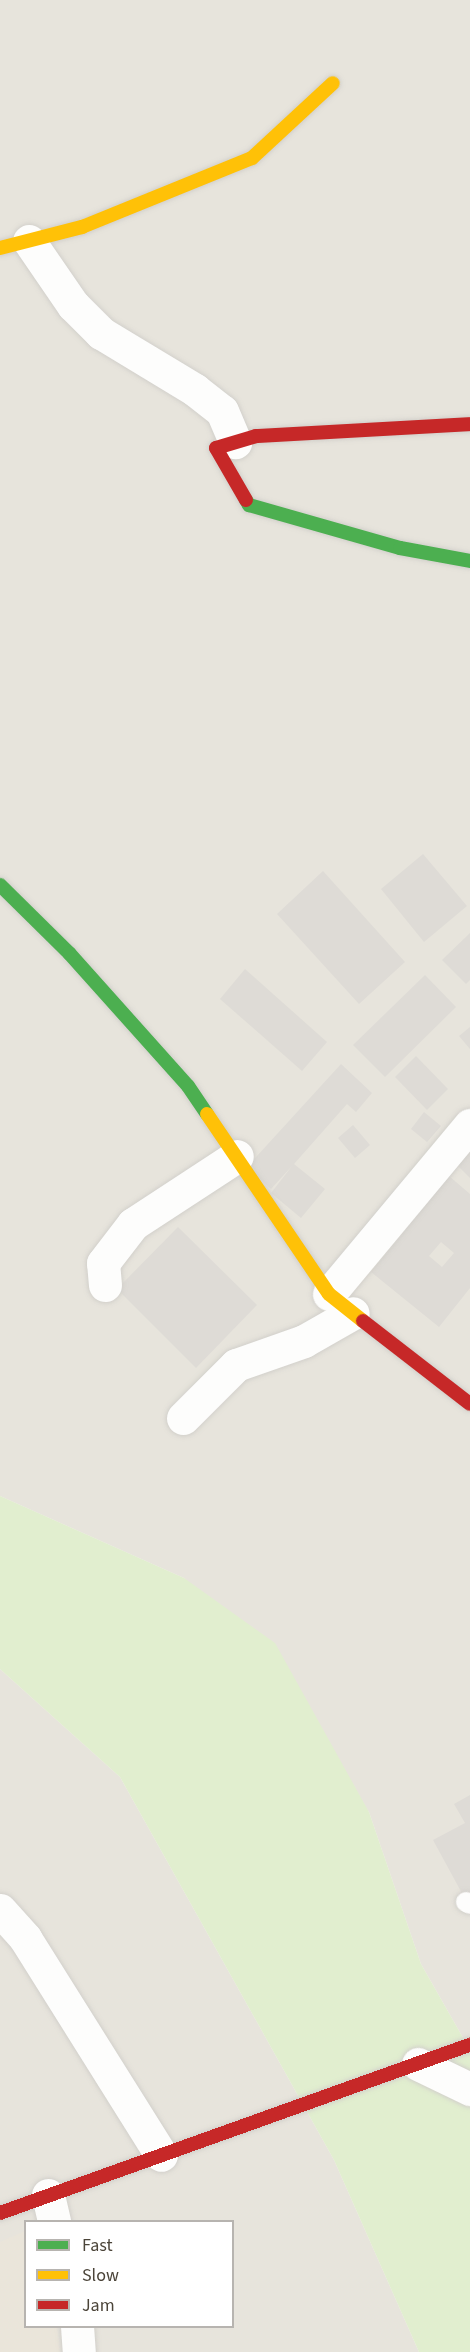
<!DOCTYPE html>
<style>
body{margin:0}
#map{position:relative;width:470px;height:2352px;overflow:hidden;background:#f4f2ee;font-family:"Source Sans 3",sans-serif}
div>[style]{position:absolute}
.residential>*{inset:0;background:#e7e4dc}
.education>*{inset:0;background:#eae5da}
.green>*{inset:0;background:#e1eecf}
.building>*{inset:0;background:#dedbd6}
.roads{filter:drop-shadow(0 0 2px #d2d0cb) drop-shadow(0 0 2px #d2d0cb)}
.lane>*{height:20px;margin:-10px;padding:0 10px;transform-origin:10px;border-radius:10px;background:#fdfdfc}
.street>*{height:33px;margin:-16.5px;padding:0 16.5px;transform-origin:16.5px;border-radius:16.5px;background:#fdfdfc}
.fast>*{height:14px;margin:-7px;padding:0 7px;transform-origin:7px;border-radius:7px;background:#4caf50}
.slow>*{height:14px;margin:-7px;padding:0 7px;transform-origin:7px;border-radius:7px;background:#ffc107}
.jam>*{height:14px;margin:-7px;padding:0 7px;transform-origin:7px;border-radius:7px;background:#c62828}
span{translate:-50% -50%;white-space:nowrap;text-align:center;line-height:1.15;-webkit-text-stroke:5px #fff;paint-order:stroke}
.legend{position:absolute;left:24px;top:2220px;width:210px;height:108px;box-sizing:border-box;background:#fff;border:2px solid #b7b4b0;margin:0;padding:8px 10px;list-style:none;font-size:18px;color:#4b4439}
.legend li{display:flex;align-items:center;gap:12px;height:30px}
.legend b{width:30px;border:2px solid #b7b4b0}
</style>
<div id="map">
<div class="residential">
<i style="clip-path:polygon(0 0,470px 0,470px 2050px,421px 1964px,369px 1812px,184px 1578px,0 1496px)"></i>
<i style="clip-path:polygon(evenodd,0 1669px,120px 1777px,334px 2160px,419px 2352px,0 2352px,0 1669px,26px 2222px,232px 2222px,232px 2326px,26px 2326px,26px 2222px)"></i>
</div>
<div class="education">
<i style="clip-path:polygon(25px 2231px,26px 2326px,57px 2327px,60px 2352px,0 2352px,0 2242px)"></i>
</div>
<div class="green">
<i style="clip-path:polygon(0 1496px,184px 1578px,275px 1643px,369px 1812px,421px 1964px,470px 2050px,470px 2352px,419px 2352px,334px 2160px,120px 1777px,0 1669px)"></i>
</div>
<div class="building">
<i style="clip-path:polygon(423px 854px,467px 906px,424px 942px,381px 889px)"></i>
<i style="clip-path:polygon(323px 871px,405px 962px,359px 1004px,277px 914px)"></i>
<i style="clip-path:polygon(470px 933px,470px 980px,466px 984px,442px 960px)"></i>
<i style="clip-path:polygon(245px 969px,327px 1042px,302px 1071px,220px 999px)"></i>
<i style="clip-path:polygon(425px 975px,456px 1007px,385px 1077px,353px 1045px)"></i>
<i style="clip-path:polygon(470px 1027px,470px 1049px,459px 1036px)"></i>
<i style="clip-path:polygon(416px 1056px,448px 1089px,427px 1110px,395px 1077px)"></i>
<i style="clip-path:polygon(341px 1064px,372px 1093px,356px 1112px,347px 1104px,294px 1164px,325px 1189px,301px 1218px,271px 1193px,292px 1166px,271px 1189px,247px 1167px)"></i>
<i style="clip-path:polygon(424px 1112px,441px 1126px,427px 1142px,411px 1129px)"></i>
<i style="clip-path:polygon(353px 1125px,370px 1145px,355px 1158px,338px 1138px)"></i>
<i style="clip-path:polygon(470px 1146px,470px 1178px,454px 1162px)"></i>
<i style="clip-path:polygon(evenodd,449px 1176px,470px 1194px,470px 1288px,439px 1327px,371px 1272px,449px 1176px,441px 1242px,454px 1253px,442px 1267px,429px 1256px,441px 1242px)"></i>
<i style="clip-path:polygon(178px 1227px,257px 1305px,196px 1368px,117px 1289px)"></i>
<i style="clip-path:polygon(470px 1795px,470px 1893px,464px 1897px,433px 1840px,465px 1823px,454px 1804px)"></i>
</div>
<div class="roads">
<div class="lane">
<i style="left:466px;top:1902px;width:4px;rotate:27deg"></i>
</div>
<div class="street">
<i style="left:29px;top:241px;width:78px;rotate:55.5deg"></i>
<i style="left:73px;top:305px;width:40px;rotate:45deg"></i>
<i style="left:101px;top:333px;width:110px;rotate:31.2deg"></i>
<i style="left:195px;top:390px;width:34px;rotate:38deg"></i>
<i style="left:222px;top:411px;width:34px;rotate:67deg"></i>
<i style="left:105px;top:1285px;width:22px;rotate:-95deg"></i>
<i style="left:103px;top:1263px;width:49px;rotate:-52.4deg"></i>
<i style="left:133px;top:1224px;width:124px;rotate:-33.2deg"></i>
<i style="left:329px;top:1294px;width:220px;rotate:-50.2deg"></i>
<i style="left:183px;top:1418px;width:75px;rotate:-45deg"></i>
<i style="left:236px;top:1365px;width:72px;rotate:-19.4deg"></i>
<i style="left:304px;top:1341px;width:56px;rotate:-29.7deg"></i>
<i style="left:0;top:1910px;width:38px;rotate:48deg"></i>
<i style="left:25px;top:1938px;width:256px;rotate:57.9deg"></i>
<i style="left:418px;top:2064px;width:58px;rotate:25.7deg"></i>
<i style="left:48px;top:2195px;width:28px;rotate:77deg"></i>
<i style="left:77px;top:2326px;width:26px;rotate:86deg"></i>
</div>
<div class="fast">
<i style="left:246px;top:500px;width:6px;rotate:59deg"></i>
<i style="left:249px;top:505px;width:157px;rotate:15.9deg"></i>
<i style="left:400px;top:548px;width:71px;rotate:10.5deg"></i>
<i style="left:0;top:885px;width:97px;rotate:44.6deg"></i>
<i style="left:69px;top:953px;width:178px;rotate:48.2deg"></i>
<i style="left:188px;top:1086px;width:34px;rotate:56deg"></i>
</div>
<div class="slow">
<i style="left:0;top:248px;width:85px;rotate:-14.4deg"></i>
<i style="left:82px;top:227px;width:183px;rotate:-22.1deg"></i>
<i style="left:252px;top:158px;width:110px;rotate:-42.8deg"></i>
<i style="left:207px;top:1114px;width:217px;rotate:55.9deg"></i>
<i style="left:329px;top:1294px;width:43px;rotate:38.5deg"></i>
</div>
<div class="jam">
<i style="left:246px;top:500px;width:60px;rotate:-120deg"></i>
<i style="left:216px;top:448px;width:42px;rotate:-16.7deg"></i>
<i style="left:256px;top:436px;width:214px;rotate:-3.2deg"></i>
<i style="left:363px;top:1321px;width:135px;rotate:37.8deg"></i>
<i style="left:0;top:2213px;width:499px;rotate:-19.7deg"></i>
</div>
</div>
<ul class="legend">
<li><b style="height:8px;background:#4caf50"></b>Fast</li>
<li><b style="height:8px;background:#ffc107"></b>Slow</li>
<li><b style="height:8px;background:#c62828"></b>Jam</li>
</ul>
</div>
